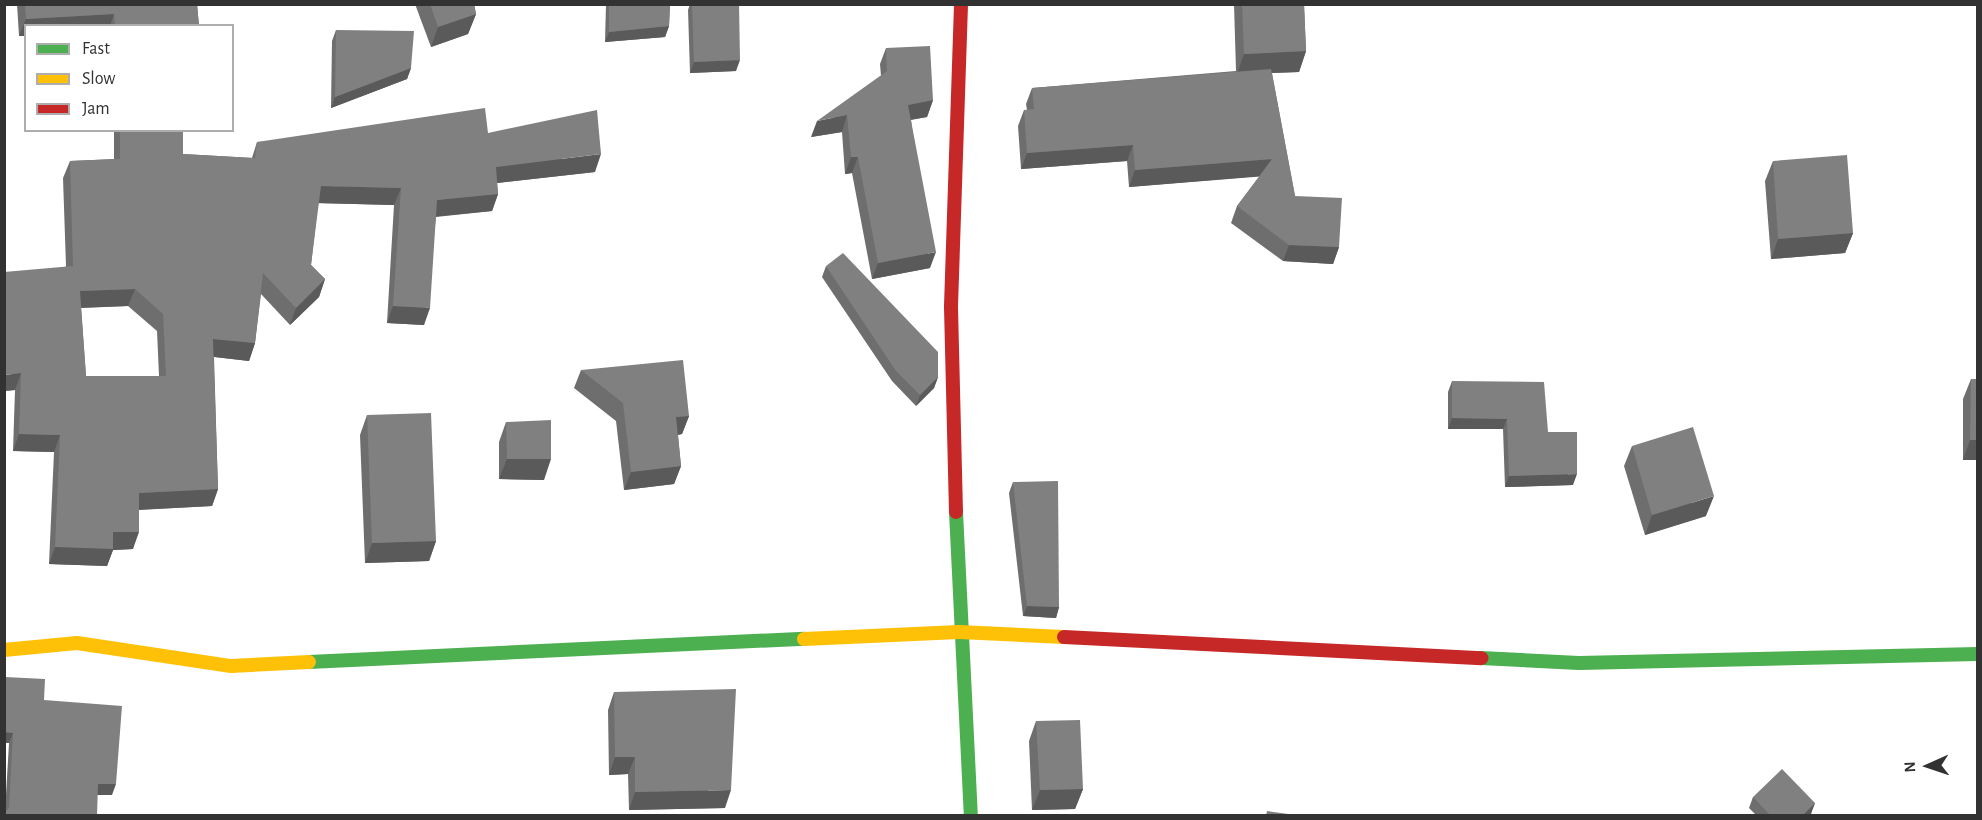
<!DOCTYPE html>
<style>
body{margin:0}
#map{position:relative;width:1982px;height:820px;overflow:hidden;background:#fff;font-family:"Alegreya Sans",sans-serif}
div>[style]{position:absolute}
.fast>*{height:14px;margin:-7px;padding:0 7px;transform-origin:7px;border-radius:7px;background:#4caf50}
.slow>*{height:14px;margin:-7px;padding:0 7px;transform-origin:7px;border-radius:7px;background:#ffc107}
.jam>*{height:14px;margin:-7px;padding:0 7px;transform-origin:7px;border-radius:7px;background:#c62828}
.wall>*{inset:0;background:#6e6e6e}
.shaded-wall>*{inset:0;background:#5a5a5a}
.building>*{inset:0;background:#808080}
span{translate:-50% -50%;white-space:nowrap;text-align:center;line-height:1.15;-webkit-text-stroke:6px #fff;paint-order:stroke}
.frame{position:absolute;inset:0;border:6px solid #323232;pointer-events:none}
.legend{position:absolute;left:24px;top:24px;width:210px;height:108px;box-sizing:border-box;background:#fff;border:2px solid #adadad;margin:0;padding:8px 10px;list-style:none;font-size:18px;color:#323232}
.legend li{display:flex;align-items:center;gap:12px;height:30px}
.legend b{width:30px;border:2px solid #adadad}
.north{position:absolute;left:1898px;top:736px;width:60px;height:60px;-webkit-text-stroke:4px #fff;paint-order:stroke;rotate:267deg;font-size:16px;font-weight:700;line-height:24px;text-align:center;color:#323232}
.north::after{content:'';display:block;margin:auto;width:21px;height:27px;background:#323232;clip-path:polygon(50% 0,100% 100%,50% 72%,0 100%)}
</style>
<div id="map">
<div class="fast">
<i style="left:956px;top:512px;width:304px;rotate:87.2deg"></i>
<i style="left:1481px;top:658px;width:98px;rotate:2.9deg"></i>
<i style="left:1579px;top:663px;width:399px;rotate:-1.3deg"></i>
<i style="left:309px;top:662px;width:496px;rotate:-2.7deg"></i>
</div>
<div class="slow">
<i style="left:804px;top:639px;width:155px;rotate:-2.6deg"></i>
<i style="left:959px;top:632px;width:105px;rotate:2.7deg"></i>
<i style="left:4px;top:650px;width:73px;rotate:-5.5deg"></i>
<i style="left:77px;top:643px;width:156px;rotate:8.5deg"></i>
<i style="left:231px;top:666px;width:78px;rotate:-2.9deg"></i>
</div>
<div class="jam">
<i style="left:956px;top:512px;width:206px;rotate:-91.4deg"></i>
<i style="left:951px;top:306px;width:302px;rotate:-88.1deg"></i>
<i style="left:1064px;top:637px;width:418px;rotate:2.9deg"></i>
</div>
<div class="wall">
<i style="clip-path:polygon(17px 4px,197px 4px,199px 26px,26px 26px,26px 36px,19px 36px)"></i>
<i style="clip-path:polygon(415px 4px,474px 4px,476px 14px,468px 34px,431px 47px)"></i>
<i style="clip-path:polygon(606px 4px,670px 4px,669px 26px,665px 37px,605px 42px)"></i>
<i style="clip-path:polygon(690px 4px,739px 4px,736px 71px,690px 73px,688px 10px)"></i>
<i style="clip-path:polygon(1234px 4px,1304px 4px,1306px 51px,1299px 72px,1272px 73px,1295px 196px,1339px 247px,1333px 264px,1283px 261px,1231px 223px,1237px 206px,1260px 176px,1129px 187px,1127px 161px,1021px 169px,1018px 126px,1024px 110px,1027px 110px,1026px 104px,1032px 88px,1236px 71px)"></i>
<i style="clip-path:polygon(336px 30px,411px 68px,407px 79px,331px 108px,332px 41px)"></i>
<i style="clip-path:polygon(886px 48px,933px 100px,927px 117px,911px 120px,930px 268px,872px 279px,852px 173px,845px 174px,842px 132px,811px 137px,881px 76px,880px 64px)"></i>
<i style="clip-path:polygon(evenodd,114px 130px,183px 130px,183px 154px,252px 158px,257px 142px,488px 133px,595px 172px,497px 183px,498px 194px,492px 211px,436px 217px,424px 325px,387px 323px,394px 205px,318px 203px,311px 265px,325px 279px,319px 297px,290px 325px,261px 294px,255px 343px,249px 361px,214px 357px,218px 489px,212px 506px,139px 510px,133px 549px,113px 550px,107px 566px,49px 564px,54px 452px,13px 451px,15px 390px,4px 391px,66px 266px,63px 178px,70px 161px,114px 159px,114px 130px,128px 306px,157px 331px,159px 376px,86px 376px,81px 308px,128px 306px)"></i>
<i style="clip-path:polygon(1773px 161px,1853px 233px,1845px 253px,1771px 259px,1765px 181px)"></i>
<i style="clip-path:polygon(826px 266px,938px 377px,934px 388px,916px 406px,892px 381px,822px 277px)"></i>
<i style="clip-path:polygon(581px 370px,689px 416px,682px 434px,678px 435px,681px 466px,674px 484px,624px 490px,616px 421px,574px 388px)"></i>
<i style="clip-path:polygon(1971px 379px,1977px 379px,1977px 460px,1963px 460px,1963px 399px)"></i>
<i style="clip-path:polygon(1452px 381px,1548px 432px,1573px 485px,1505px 487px,1503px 429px,1448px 429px,1448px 392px)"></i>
<i style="clip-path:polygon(367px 415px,436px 541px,429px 561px,365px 563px,360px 435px)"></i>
<i style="clip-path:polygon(506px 422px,544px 480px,499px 479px,499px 442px)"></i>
<i style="clip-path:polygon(1632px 446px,1706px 516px,1645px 535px,1624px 466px)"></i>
<i style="clip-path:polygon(1013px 482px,1059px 607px,1056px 618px,1023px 616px,1009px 493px)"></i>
<i style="clip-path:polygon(5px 677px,44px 700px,112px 795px,98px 795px,5px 812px,9px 743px,4px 743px,4px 679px)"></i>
<i style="clip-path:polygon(614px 692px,725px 808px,629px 810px,628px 774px,609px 775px,608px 710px)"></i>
<i style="clip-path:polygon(1036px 721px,1083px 789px,1075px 809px,1032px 810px,1029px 741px)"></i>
<i style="clip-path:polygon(1753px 797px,1815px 803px,1809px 816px,1757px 816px,1749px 808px)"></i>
</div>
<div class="shaded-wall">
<i style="clip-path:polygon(114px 14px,110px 26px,26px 26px,26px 36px,19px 36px,26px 19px)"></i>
<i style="clip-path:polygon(476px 14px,468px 34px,431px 47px,438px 27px)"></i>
<i style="clip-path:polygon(669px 26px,665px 37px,605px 42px,609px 32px)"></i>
<i style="clip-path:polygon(1306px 51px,1299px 72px,1237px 74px,1244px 54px)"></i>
<i style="clip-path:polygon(740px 60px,736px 71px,690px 73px,694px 62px)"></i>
<i style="clip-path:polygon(411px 68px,407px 79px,331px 108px,335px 97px)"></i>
<i style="clip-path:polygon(933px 100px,927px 117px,902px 121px,908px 105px)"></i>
<i style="clip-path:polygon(847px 115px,842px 132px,811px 137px,817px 121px)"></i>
<i style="clip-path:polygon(1133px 145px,1127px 161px,1021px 169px,1027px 153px)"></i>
<i style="clip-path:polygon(601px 154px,595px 172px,489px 184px,496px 167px)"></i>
<i style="clip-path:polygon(851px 157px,858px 157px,852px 173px,845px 174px)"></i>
<i style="clip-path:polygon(1272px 159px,1266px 176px,1129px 187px,1135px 170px)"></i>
<i style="clip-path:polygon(321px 186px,401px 188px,394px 205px,314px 203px)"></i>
<i style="clip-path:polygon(498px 194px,492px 211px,430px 217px,437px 200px)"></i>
<i style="clip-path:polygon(1853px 233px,1845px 253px,1771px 259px,1778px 239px)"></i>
<i style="clip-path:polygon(1289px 245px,1339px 247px,1333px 264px,1283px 261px)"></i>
<i style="clip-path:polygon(936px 252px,930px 268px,872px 279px,878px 263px)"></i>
<i style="clip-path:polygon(325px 279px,319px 297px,290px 325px,296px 308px)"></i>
<i style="clip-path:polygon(135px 289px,128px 306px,73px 308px,80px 291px)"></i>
<i style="clip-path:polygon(393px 306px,430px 308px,424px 325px,387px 323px)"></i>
<i style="clip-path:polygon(213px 339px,255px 343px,249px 361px,207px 356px)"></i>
<i style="clip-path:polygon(21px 373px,15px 390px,4px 391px,4px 375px)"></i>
<i style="clip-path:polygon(938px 377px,934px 388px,916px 406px,920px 395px)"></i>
<i style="clip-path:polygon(689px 416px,682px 434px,669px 436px,676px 417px)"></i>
<i style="clip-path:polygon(1452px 418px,1507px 419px,1503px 429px,1448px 429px)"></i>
<i style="clip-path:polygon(19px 434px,60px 435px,54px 452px,13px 451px)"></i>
<i style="clip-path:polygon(1970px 440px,1977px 440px,1977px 460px,1963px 460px)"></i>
<i style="clip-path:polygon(507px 459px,551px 459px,544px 480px,499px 479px)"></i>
<i style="clip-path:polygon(681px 466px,674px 484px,624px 490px,631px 472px)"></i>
<i style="clip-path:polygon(1577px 474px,1573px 485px,1505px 487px,1509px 476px)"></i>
<i style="clip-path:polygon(218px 489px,212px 506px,133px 510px,139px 493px)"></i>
<i style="clip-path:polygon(1714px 496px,1706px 516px,1645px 535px,1652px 515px)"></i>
<i style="clip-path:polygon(113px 532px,139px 532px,133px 549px,113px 550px,107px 566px,49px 564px,55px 547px)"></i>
<i style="clip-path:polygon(436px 541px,429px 561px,365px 563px,372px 543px)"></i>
<i style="clip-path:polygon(1027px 606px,1059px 607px,1056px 618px,1023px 616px)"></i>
<i style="clip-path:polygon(4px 732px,13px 733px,9px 743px,4px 743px)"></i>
<i style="clip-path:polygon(615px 757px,635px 757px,628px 774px,609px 775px)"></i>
<i style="clip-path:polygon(98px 784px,116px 784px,112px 795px,94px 795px)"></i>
<i style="clip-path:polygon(1083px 789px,1075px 809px,1032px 810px,1040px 790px)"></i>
<i style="clip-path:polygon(731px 790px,725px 808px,629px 810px,635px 792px)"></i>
<i style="clip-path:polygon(1815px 803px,1811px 814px,1809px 816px,1802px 816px)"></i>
</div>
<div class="building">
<i style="clip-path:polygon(25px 4px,197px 4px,199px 26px,115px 26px,114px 14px,26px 19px)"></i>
<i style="clip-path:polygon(430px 4px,474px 4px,476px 14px,438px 27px)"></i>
<i style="clip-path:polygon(609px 4px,670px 4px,669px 26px,609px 32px)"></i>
<i style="clip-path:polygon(692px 4px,739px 4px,740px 60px,694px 62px)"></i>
<i style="clip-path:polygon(1242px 4px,1304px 4px,1306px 51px,1244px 54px)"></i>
<i style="clip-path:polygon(336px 30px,414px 31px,411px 68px,335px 97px)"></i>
<i style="clip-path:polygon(930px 46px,933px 100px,908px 105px,936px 252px,878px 263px,858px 157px,851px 157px,847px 115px,817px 121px,887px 71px,886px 48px)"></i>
<i style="clip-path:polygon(1271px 69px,1295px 196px,1342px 198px,1339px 247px,1289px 245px,1237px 206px,1272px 159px,1135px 170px,1133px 145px,1027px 153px,1024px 110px,1034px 109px,1032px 88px)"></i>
<i style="clip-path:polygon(evenodd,485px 108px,488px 133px,597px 110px,601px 154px,496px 167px,498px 194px,437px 200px,430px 308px,393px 306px,401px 188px,321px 186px,311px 265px,325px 279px,296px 308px,263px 273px,255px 343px,213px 339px,218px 489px,139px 493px,139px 532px,113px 532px,113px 549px,55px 547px,60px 435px,19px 434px,21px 373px,4px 375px,4px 272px,73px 266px,70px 161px,120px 159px,120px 130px,183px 130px,183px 154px,255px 158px,257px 142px,485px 108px,135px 289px,163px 314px,166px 376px,86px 376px,80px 291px,135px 289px)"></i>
<i style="clip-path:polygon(1847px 155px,1853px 233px,1778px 239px,1773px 161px)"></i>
<i style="clip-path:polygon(843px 253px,938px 352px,938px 377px,920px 395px,896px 371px,826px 266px)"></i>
<i style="clip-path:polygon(683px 360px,689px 416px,676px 417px,681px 466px,631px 472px,623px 403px,581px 370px)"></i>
<i style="clip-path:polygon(1971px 379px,1977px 379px,1977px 440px,1970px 440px)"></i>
<i style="clip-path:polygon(1452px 381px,1544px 382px,1548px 432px,1577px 432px,1577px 474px,1509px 476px,1507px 419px,1452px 418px)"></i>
<i style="clip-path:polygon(431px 413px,436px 541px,372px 543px,367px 415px)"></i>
<i style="clip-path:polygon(551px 420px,551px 459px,507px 459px,506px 422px)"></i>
<i style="clip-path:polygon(1693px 427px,1714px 496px,1652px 515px,1632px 446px)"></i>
<i style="clip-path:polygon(1058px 481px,1059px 607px,1027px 606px,1013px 482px)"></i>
<i style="clip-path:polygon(5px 677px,45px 679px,44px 700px,122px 706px,116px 784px,98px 784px,97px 816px,4px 816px,4px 813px,9px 808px,13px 733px,4px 732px)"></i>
<i style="clip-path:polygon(736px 689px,731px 790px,635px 792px,635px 757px,615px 757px,614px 692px)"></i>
<i style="clip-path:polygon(1080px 720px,1083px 789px,1040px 790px,1036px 721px)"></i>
<i style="clip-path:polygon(1782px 769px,1815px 803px,1802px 816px,1771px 816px,1753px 797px)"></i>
<i style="clip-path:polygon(1267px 811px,1303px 816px,1266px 816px)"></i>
</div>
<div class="frame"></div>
<ul class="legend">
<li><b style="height:8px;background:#4caf50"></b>Fast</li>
<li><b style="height:8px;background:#ffc107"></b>Slow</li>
<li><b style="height:8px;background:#c62828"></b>Jam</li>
</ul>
<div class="north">N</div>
</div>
